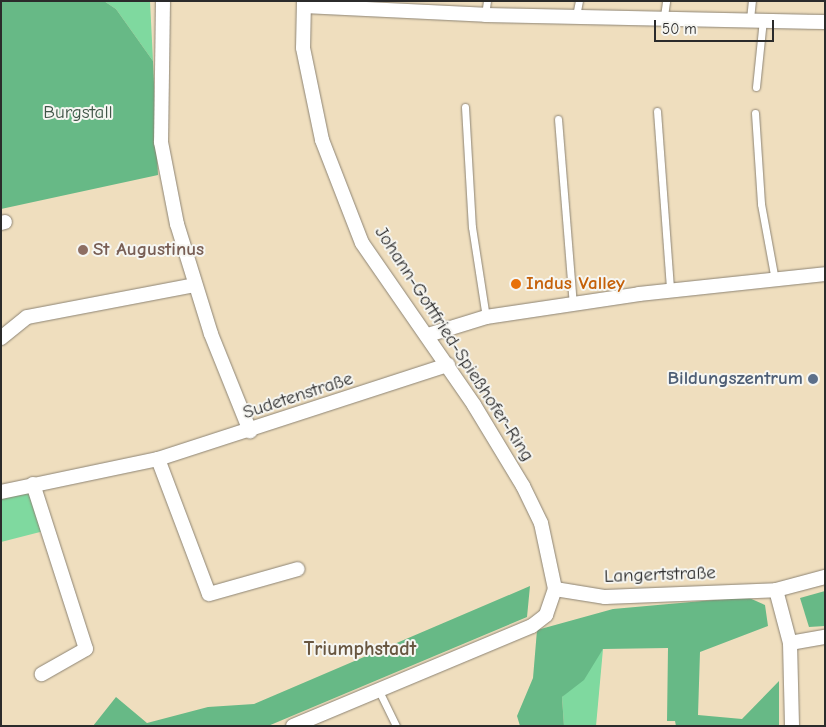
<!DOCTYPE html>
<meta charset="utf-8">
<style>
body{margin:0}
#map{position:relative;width:826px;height:727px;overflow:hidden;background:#efdebe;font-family:"Comic Neue",sans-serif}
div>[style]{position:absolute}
.green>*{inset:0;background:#7fd99f}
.forest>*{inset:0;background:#67b986}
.roads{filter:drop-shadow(0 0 1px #8d8474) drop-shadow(0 0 1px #8d8474)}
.lane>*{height:7px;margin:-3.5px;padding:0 3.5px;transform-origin:3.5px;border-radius:3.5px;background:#fff}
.street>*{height:14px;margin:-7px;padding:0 7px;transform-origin:7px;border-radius:7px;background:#fff}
.dots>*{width:14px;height:14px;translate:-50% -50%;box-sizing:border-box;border:2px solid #f6f6f2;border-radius:50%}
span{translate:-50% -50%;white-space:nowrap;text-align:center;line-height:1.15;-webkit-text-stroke:4px #f6f6f2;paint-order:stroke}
.park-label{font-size:19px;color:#405648}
.education-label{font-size:19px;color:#785e54;font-weight:700}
.left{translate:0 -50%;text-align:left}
.food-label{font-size:19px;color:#c56008;font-weight:700}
.street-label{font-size:19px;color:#2b2b2b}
.service-label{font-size:19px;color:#4e5e75;font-weight:700}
.right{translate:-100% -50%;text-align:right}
.neighbourhood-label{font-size:20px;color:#685640;font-weight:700}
.frame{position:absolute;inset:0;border:2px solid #2b2b2b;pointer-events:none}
.scale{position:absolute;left:654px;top:20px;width:120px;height:22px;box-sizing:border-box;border:2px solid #2b2b2b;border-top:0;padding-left:6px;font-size:15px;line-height:18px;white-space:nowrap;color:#2b2b2b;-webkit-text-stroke:4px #f6f6f2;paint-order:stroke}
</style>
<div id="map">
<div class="green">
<i style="clip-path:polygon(104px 1px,150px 1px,153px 61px,116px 9px)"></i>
<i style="clip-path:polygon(31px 488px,44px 531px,1px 542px,1px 496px)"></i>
<i style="clip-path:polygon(603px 649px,596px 726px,564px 726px,562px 697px)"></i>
</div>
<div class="forest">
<i style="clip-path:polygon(1px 1px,104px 1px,116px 9px,153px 61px,158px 175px,1px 209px)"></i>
<i style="clip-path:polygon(530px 586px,527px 617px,268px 726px,93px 726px,116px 697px,147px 723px,208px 707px,254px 704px)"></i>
<i style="clip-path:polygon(825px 591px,825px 626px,809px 627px,800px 598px)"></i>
<i style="clip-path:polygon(747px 597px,765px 605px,768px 626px,700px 652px,698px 715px,742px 719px,779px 681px,779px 726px,676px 726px,675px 721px,667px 721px,668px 648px,603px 649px,584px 680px,562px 697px,564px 726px,520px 726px,517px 716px,533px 678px,537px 630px,613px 609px)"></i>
</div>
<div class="roads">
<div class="lane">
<i style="left:485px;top:15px;width:14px;rotate:-82deg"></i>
<i style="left:576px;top:16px;width:15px;rotate:-79deg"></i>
<i style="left:664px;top:16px;width:15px;rotate:-82deg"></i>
<i style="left:750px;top:19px;width:18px;rotate:-84deg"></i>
<i style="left:756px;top:87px;width:68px;rotate:-84.1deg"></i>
<i style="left:465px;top:107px;width:120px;rotate:86.7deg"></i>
<i style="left:472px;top:227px;width:91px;rotate:81.2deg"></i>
<i style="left:657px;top:111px;width:179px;rotate:85.8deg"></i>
<i style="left:755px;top:113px;width:91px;rotate:86.2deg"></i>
<i style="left:761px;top:204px;width:77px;rotate:79.6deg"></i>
<i style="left:558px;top:119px;width:186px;rotate:85.4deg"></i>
<i style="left:380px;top:693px;width:37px;rotate:64deg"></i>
</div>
<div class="street">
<i style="left:163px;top:1px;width:141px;rotate:90.8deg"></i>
<i style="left:161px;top:142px;width:84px;rotate:79deg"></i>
<i style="left:177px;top:224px;width:115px;rotate:72.8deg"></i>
<i style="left:211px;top:334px;width:105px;rotate:68.1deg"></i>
<i style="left:304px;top:1px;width:47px;rotate:91.2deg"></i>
<i style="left:303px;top:48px;width:94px;rotate:78.3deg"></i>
<i style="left:322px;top:140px;width:110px;rotate:68.8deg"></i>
<i style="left:362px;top:243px;width:197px;rotate:55.3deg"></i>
<i style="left:474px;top:405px;width:95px;rotate:58.8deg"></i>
<i style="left:523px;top:486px;width:41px;rotate:64.1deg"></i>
<i style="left:541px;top:523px;width:67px;rotate:78deg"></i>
<i style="left:304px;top:6px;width:181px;rotate:2.8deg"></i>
<i style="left:485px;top:15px;width:340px;rotate:1.2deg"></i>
<i style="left:1px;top:223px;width:4px;rotate:-14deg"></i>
<i style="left:428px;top:335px;width:61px;rotate:-17.2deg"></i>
<i style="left:486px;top:317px;width:155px;rotate:-8.5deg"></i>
<i style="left:639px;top:294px;width:187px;rotate:-6.1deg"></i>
<i style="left:1px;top:338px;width:33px;rotate:-39deg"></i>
<i style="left:27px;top:317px;width:170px;rotate:-10.8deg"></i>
<i style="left:158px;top:459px;width:144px;rotate:69.3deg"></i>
<i style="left:209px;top:594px;width:92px;rotate:-15.7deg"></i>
<i style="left:33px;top:484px;width:173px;rotate:72.2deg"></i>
<i style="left:86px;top:649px;width:51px;rotate:150.4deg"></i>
<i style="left:1px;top:492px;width:160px;rotate:-11.9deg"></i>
<i style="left:158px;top:459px;width:305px;rotate:-18deg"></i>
<i style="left:555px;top:589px;width:51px;rotate:9.1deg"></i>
<i style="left:605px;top:597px;width:171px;rotate:-2.3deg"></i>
<i style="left:776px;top:590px;width:51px;rotate:-14.9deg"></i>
<i style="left:776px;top:590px;width:55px;rotate:75.2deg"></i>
<i style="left:790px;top:643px;width:83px;rotate:88.6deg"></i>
<i style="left:790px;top:643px;width:36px;rotate:-10deg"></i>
<i style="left:293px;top:726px;width:259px;rotate:-22.7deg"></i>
<i style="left:532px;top:626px;width:18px;rotate:-38deg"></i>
<i style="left:546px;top:615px;width:28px;rotate:-71deg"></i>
</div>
</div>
<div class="dots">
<i style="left:83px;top:250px;background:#8d6e63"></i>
<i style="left:516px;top:284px;background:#e8710a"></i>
<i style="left:813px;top:379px;background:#5c6f8a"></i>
</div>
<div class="park-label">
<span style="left:78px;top:113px">Burgstall</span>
</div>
<div class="education-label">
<span class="left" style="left:93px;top:250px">St Augustinus</span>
</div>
<div class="food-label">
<span class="left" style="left:526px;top:284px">Indus Valley</span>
</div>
<div class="street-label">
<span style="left:454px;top:344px;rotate:57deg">Johann-Gottfried-Spießhofer-Ring</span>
<span style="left:298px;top:396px;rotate:-18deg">Sudetenstraße</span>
<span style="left:660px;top:575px;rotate:-2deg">Langertstraße</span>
</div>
<div class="service-label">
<span class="right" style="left:803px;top:379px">Bildungszentrum</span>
</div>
<div class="neighbourhood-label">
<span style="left:360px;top:648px">Triumphstadt</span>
</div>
<div class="frame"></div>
<div class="scale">50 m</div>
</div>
